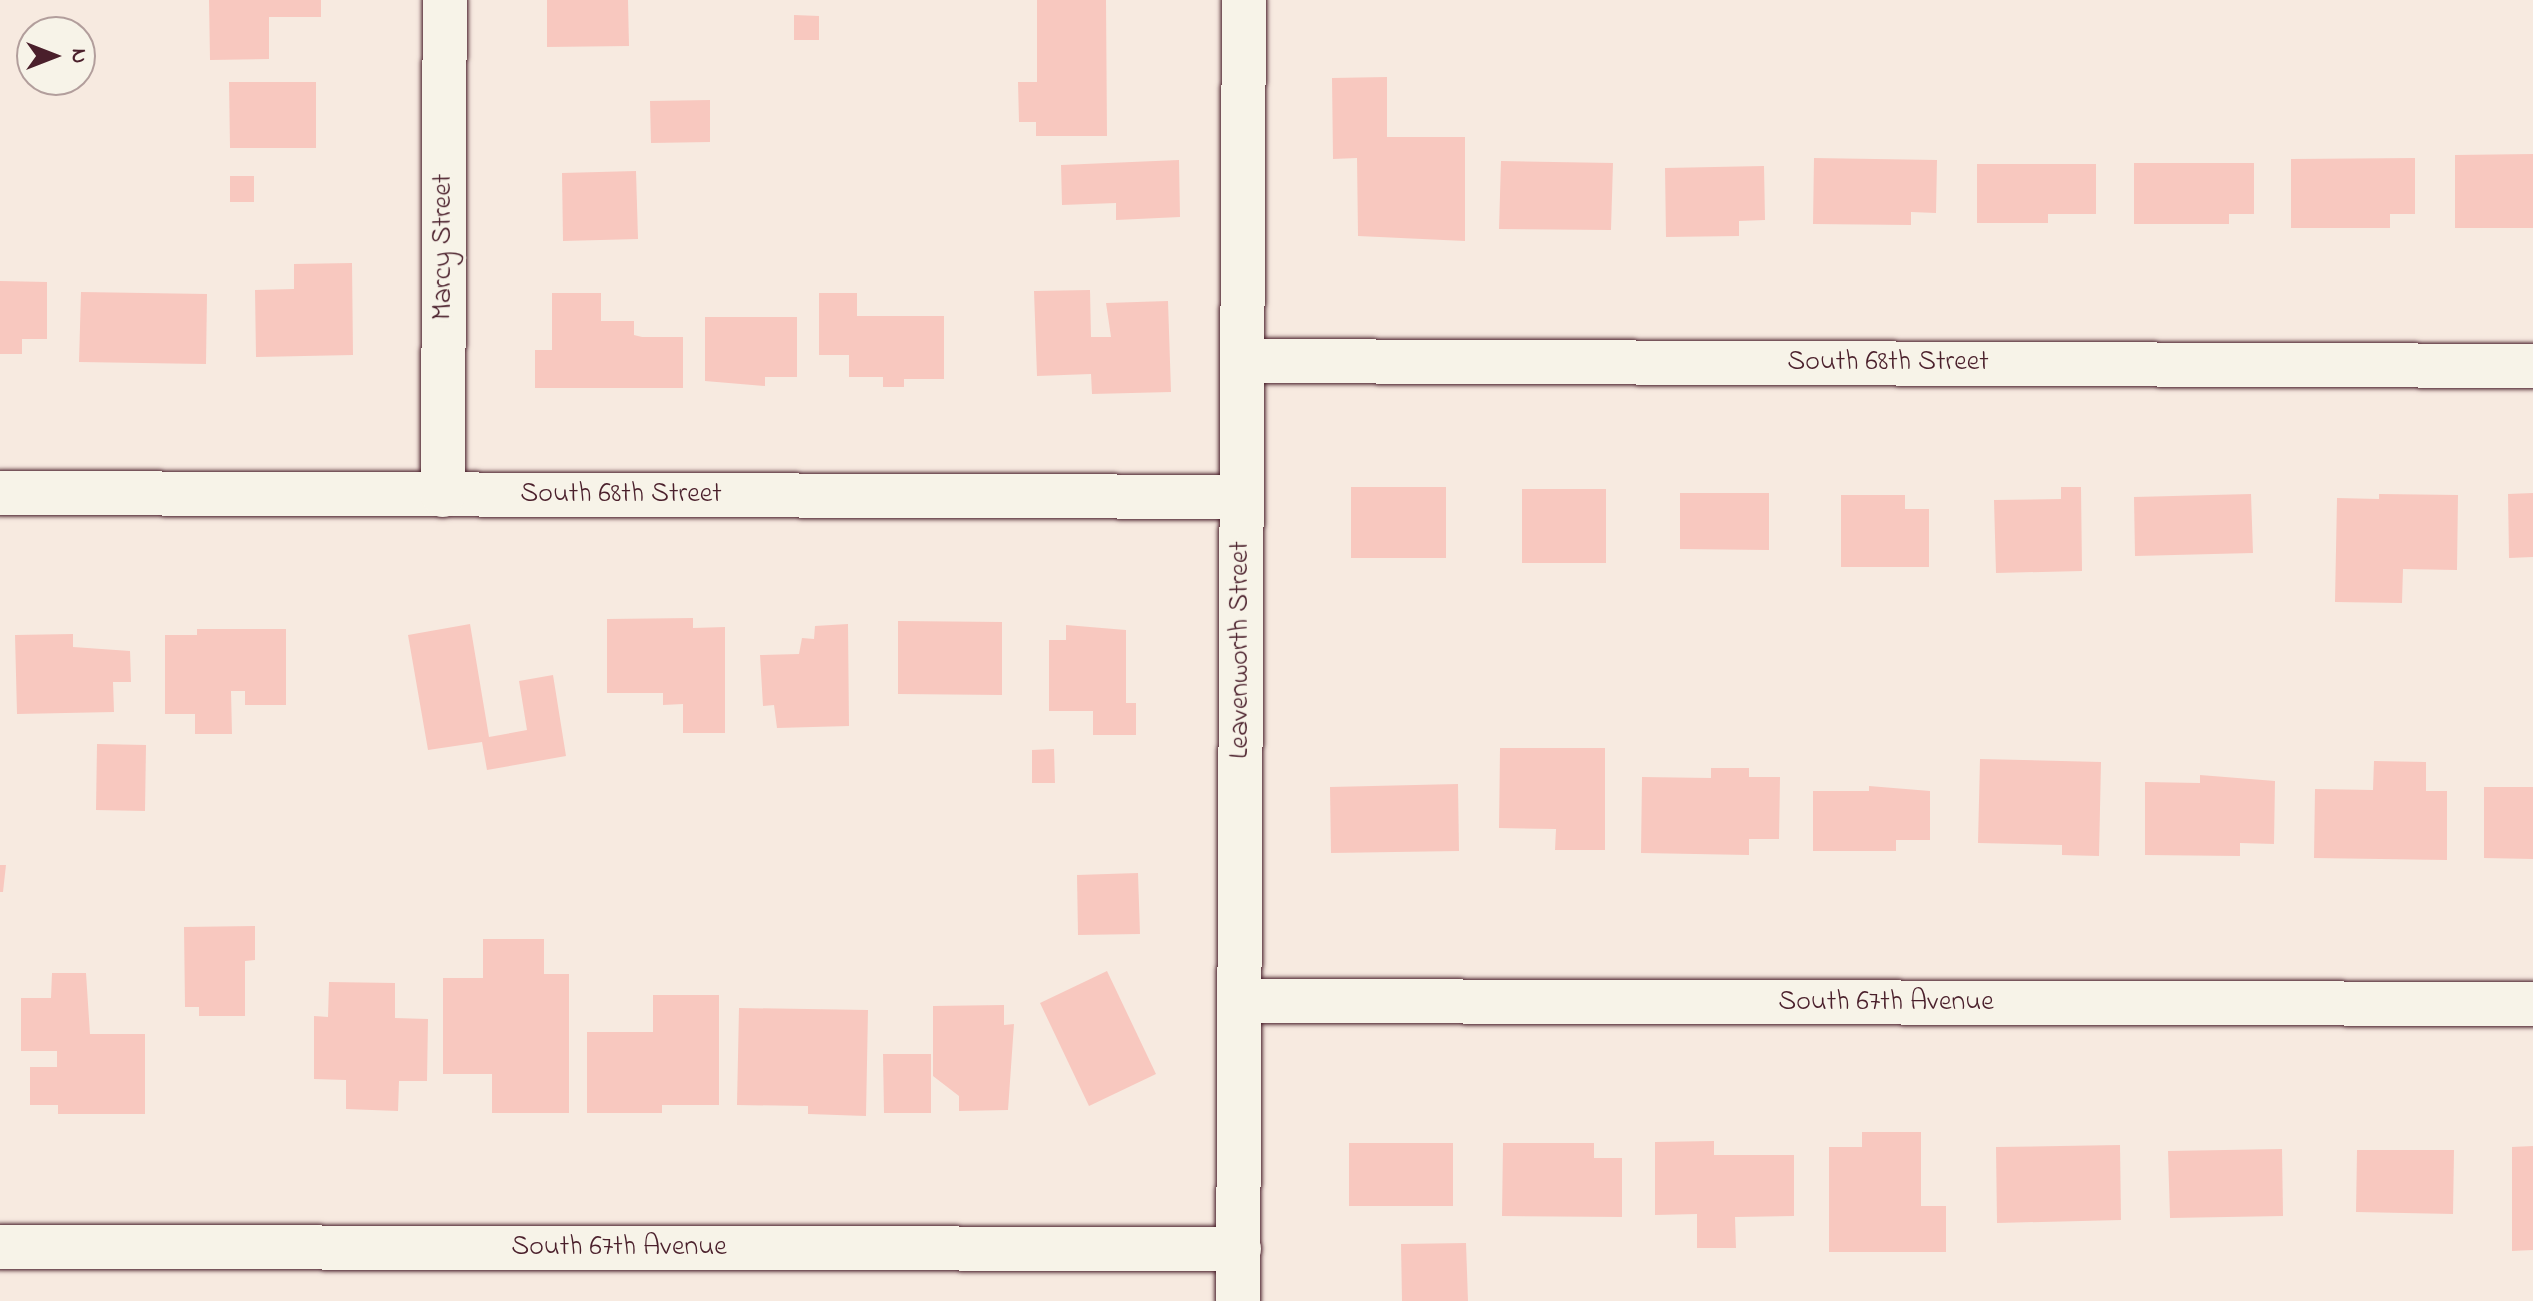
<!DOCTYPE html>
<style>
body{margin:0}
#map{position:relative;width:2533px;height:1301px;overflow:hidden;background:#f7eae0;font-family:"Indie Flower",sans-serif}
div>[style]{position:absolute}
.building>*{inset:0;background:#f8c8bf}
.roads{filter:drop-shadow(0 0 2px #4a1f2b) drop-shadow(0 0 2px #4a1f2b)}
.street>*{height:44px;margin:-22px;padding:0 22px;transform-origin:22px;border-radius:22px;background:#f7f3e8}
span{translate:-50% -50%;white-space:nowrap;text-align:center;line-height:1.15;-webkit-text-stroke:6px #f7f3e8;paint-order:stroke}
.street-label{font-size:28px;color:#4a1f2b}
.north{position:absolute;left:16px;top:16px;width:80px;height:80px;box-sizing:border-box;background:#f7f3e8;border:2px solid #b29e9c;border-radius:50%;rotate:90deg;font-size:22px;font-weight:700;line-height:32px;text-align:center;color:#4a1f2b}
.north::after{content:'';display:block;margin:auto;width:28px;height:36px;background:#4a1f2b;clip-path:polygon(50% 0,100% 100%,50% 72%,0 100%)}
</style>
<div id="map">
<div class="building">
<i style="clip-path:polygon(209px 0,321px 0,321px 17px,269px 17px,269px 59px,210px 60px)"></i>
<i style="clip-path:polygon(547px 0,628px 0,629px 46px,547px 47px)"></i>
<i style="clip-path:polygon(1037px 0,1106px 0,1107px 136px,1036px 136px,1036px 122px,1019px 122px,1018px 82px,1037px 82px)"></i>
<i style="clip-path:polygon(794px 15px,819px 16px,819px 40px,794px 40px)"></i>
<i style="clip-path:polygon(1387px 77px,1387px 137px,1465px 137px,1465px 241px,1358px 236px,1357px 158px,1333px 159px,1332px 78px)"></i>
<i style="clip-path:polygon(229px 82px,316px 82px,316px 148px,230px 148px)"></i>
<i style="clip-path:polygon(710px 100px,710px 142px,651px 143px,650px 101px)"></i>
<i style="clip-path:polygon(2533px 154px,2533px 228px,2455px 228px,2455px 155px)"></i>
<i style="clip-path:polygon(1814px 158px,1937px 160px,1936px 213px,1911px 212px,1911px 225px,1813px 224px)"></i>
<i style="clip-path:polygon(2415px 158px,2415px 214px,2390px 214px,2390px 228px,2291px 228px,2291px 159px)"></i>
<i style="clip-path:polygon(1179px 160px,1180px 217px,1116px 220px,1116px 203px,1062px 205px,1061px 165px)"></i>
<i style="clip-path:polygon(1501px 161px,1613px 163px,1611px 230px,1499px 229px)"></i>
<i style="clip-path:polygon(2134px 163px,2254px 163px,2254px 214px,2229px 214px,2229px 224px,2134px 224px)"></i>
<i style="clip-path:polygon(1977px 164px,2096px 164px,2096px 214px,2048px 214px,2048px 223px,1977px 223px)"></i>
<i style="clip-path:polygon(1764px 166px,1765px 220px,1739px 221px,1739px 236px,1666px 237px,1665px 168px)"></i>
<i style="clip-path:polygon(636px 171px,638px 239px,563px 241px,562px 173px)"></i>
<i style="clip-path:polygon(230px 176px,254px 176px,254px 202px,230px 202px)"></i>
<i style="clip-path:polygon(352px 263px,353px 355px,256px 357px,255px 290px,294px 289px,294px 264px)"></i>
<i style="clip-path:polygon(0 281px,47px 282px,47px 339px,22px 339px,22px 354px,0 354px)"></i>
<i style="clip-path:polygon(1090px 290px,1091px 337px,1111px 337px,1106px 303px,1168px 301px,1171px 392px,1092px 394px,1091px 374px,1037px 376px,1034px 291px)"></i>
<i style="clip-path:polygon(81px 292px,207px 294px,206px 364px,79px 362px)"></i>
<i style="clip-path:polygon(552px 293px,601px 293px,601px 321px,634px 321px,634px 335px,642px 337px,683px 337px,683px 388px,535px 388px,535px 350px,552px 350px)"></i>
<i style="clip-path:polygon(819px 293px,857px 293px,857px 316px,944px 316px,944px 379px,904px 379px,904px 387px,883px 387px,883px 377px,849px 377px,849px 355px,819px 355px)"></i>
<i style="clip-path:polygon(705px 317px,797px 317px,797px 377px,765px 377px,765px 386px,705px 381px)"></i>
<i style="clip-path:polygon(1351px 487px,1446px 487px,1446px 558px,1351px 558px)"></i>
<i style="clip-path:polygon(2061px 487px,2081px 487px,2082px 571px,1996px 573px,1994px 500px,2061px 499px)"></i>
<i style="clip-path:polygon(1522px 489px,1606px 489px,1606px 563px,1522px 563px)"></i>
<i style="clip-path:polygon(1680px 493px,1769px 493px,1769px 550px,1680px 549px)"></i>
<i style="clip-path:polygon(2533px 493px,2533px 557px,2509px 558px,2508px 494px)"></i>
<i style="clip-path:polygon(2251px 494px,2253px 553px,2135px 556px,2134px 497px)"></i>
<i style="clip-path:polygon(2379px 494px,2458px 495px,2457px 570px,2403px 569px,2402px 603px,2335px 602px,2337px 498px,2379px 499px)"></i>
<i style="clip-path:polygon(1841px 495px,1905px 495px,1905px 509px,1929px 509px,1929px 567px,1841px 567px)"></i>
<i style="clip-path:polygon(693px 618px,693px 628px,725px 627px,725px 733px,683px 733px,683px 704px,663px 705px,663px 693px,607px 693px,607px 619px)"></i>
<i style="clip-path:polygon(898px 621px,1002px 622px,1002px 695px,898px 694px)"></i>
<i style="clip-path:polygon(470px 624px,489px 737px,527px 730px,519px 681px,553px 675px,566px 756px,487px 770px,482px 742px,428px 750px,408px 635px)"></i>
<i style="clip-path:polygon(848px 624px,849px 726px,777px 728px,774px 705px,763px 706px,760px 655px,799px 654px,802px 638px,814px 639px,815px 626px)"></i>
<i style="clip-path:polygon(1066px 625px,1126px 630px,1126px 703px,1136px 703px,1136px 735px,1093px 735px,1093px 711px,1049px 711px,1049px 640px,1066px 640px)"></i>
<i style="clip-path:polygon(197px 629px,286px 629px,286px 705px,245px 705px,245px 691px,231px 691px,232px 734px,195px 734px,195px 714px,165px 714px,165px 635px,197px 635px)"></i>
<i style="clip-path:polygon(73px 634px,73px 647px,130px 651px,131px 682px,113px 682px,114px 712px,17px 714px,15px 635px)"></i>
<i style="clip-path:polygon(97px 744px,146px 745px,145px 811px,96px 810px)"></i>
<i style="clip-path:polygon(1500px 748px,1605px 748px,1605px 850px,1555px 850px,1556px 829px,1499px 828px)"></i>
<i style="clip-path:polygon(1054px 749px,1055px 783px,1032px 783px,1032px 750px)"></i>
<i style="clip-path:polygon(1980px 759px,2101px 762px,2099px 856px,2062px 855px,2062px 845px,1978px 843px)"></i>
<i style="clip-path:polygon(2374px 761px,2426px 762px,2426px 791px,2447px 791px,2447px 860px,2314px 858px,2315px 789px,2373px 790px)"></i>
<i style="clip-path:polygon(1711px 768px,1749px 768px,1749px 777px,1780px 777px,1779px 839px,1749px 839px,1749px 855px,1641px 853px,1642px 777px,1711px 778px)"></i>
<i style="clip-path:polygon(2200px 775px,2275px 781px,2274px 844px,2240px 843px,2240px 856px,2145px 855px,2145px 782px,2200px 783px)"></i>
<i style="clip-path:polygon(1458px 784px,1459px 851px,1331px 853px,1330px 787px)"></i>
<i style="clip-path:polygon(1869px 786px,1930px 791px,1930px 840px,1896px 840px,1896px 851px,1813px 851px,1813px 791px,1869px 791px)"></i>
<i style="clip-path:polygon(2484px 787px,2533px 787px,2533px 859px,2484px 858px)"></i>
<i style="clip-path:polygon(0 865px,6px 865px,3px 892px,0 892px)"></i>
<i style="clip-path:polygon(1138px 873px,1140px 934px,1078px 935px,1077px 875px)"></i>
<i style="clip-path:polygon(255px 926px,255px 960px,245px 961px,245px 1016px,199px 1016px,199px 1007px,185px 1007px,184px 927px)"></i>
<i style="clip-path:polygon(483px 939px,544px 939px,544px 974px,569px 974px,569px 1113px,492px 1113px,492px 1074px,443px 1074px,443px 978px,483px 978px)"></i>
<i style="clip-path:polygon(1107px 971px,1156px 1074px,1089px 1106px,1040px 1003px)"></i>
<i style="clip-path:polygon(52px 973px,86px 973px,90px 1034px,145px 1034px,145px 1114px,58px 1114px,58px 1105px,30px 1105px,30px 1067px,57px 1067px,57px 1051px,21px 1051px,21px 998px,51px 998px)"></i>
<i style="clip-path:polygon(329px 982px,395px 983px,395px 1018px,428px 1019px,427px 1081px,399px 1081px,398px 1111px,346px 1109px,346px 1080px,314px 1079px,314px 1016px,328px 1017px)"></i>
<i style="clip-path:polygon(653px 995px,719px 995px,719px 1105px,662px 1105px,662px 1113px,587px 1113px,587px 1032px,653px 1032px)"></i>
<i style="clip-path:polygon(1004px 1005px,1004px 1025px,1014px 1024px,1008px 1110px,959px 1111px,959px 1096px,933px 1076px,933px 1006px)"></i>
<i style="clip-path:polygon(739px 1008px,868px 1010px,866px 1116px,808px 1114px,808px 1106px,737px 1105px)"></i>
<i style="clip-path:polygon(883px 1054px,931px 1054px,931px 1113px,884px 1113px)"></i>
<i style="clip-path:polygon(1862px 1132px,1921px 1132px,1921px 1206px,1946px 1206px,1946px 1252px,1829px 1252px,1829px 1147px,1862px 1147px)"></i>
<i style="clip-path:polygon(1714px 1141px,1714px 1155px,1794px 1155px,1794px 1216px,1735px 1217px,1736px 1248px,1697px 1248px,1697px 1214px,1655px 1215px,1655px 1142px)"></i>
<i style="clip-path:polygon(1349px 1143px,1453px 1143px,1453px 1206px,1349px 1206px)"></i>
<i style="clip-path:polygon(1503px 1143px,1594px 1143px,1594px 1158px,1622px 1158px,1622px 1217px,1502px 1216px)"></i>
<i style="clip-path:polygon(2120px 1145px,2121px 1220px,1997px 1223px,1996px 1147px)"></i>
<i style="clip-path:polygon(2533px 1146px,2533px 1250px,2512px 1251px,2512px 1147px)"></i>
<i style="clip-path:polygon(2282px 1149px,2283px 1216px,2170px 1218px,2168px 1151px)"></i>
<i style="clip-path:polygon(2357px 1150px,2454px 1150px,2453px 1214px,2356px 1212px)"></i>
<i style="clip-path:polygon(1466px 1243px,1468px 1301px,1402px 1301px,1401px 1244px)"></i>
</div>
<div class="roads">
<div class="street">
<i style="left:1244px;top:361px;width:1289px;rotate:0.22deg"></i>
<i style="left:0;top:493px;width:1242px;rotate:0.18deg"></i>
<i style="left:443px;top:495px;width:495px;rotate:-89.8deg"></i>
<i style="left:1240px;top:1001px;width:1293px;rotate:0.13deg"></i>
<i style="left:0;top:1247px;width:1239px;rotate:0.09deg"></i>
<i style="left:1238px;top:1301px;width:1301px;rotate:-89.74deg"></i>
</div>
</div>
<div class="street-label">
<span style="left:444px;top:247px;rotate:-90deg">Marcy Street</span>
<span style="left:1888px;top:363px">South 68th Street</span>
<span style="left:621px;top:495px">South 68th Street</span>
<span style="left:1241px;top:650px;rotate:-90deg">Leavenworth Street</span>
<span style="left:1886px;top:1003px">South 67th Avenue</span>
<span style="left:619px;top:1248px">South 67th Avenue</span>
</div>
<div class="north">N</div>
</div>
